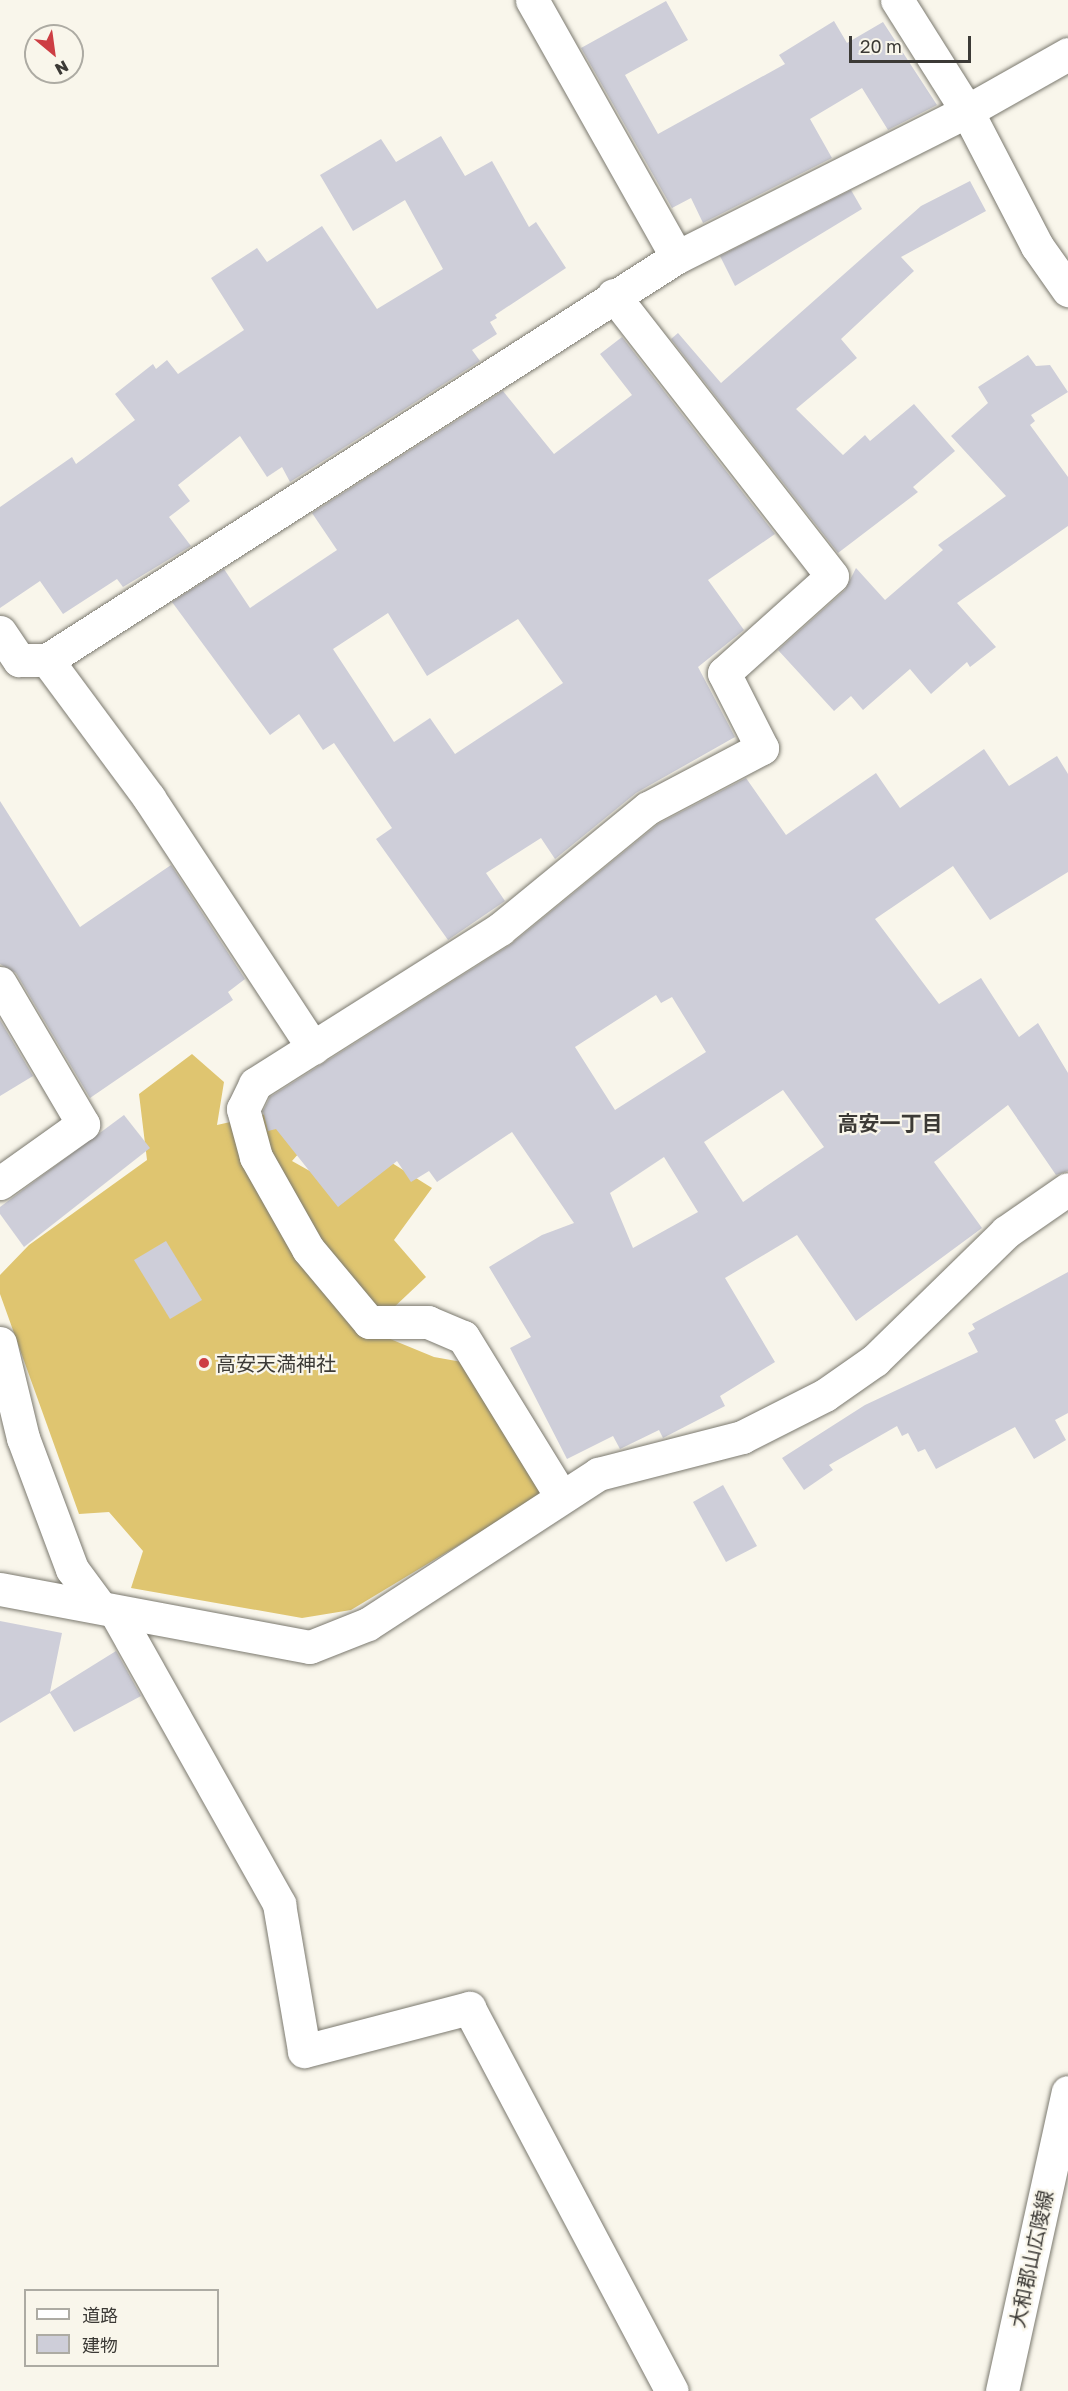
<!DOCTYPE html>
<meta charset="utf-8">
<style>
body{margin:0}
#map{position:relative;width:1068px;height:2391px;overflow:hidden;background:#f9f6eb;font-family:"Golos Text","Noto Sans JP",sans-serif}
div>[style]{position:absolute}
.forest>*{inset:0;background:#dfc570}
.building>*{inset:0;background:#ceced9}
.roads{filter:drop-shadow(0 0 2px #7b796f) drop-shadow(0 0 2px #7b796f)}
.minor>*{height:33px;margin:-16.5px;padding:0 16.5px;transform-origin:16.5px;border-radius:16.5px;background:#fff}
.secondary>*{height:33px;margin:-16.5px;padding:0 16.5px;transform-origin:16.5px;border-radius:16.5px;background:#fff}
.dots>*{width:16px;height:16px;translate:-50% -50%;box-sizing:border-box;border:3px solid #f9f6eb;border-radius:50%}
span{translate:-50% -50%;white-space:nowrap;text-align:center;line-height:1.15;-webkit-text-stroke:4.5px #f9f6eb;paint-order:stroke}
.poi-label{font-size:20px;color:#3c3a36}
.left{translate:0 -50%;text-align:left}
.street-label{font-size:20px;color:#3c3a36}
.neighbourhood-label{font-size:21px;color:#3c3a36;font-weight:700}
.legend{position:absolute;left:24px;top:2289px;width:195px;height:78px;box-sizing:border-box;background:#f9f6eb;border:2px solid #adaba3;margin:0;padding:8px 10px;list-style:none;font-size:18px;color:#3c3a36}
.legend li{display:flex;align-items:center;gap:12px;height:30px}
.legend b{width:30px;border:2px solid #adaba3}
.north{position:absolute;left:24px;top:24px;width:60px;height:60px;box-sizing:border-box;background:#f9f6eb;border:2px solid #adaba3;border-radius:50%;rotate:151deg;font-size:16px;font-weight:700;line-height:24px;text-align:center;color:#3c3a36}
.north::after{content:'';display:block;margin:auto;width:21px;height:27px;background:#cd3e44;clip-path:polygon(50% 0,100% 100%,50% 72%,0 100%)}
.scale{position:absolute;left:849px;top:36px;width:122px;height:27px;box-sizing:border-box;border:3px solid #3c3a36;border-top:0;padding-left:8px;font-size:18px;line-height:21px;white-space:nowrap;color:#3c3a36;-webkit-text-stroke:4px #f9f6eb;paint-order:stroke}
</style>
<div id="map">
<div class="forest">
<i style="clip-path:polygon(192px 1054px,224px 1082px,217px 1125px,316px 1103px,324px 1125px,292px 1161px,349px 1193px,392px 1163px,432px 1188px,394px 1240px,426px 1277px,390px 1311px,383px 1336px,434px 1357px,462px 1362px,542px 1495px,351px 1610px,302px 1618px,131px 1588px,143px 1551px,109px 1512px,79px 1514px,0 1294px,0 1275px,29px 1245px,147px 1160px,139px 1094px)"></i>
</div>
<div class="building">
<i style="clip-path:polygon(666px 1px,688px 40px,625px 75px,658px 134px,785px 64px,779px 55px,834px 21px,847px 43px,883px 22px,937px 105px,888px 130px,862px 88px,810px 119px,832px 158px,703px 223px,691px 198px,672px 208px,581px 48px)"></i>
<i style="clip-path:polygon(441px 136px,465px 176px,492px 161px,529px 227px,536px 222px,566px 268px,495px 315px,497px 318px,490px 322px,497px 334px,472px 350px,480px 361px,290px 482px,282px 467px,267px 477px,240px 436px,178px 485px,190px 501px,169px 517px,191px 546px,123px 587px,117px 579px,63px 614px,40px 581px,0 608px,0 507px,72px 457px,76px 464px,135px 420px,115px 394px,153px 364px,156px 369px,167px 360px,178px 374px,244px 330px,211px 278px,257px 248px,267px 262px,322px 226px,377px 309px,443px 269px,405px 200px,353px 231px,320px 175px,381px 139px,396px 162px)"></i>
<i style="clip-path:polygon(970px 181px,986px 211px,901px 257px,914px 271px,841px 339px,857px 358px,796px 409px,843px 455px,865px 435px,870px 441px,914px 404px,955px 451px,913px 487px,918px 492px,838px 553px,671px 339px,678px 333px,721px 383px,921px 206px)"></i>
<i style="clip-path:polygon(851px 190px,862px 209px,735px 286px,720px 256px)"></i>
<i style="clip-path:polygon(evenodd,622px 337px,775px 534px,708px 580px,744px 630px,698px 667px,735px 737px,636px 793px,555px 859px,541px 838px,486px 873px,505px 901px,448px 940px,376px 839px,392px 828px,334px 743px,323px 750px,299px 714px,270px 735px,172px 602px,224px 569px,250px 608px,337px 550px,312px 513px,503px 391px,554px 454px,632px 395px,600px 354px,622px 337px,388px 613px,427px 676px,518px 619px,563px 683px,455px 754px,430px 718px,394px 742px,333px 649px,388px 613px)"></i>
<i style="clip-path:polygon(1028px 355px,1036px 366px,1050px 365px,1068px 392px,1031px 415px,1035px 421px,1030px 425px,1068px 477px,1068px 526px,957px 603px,996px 647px,970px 667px,967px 662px,931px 694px,910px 669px,863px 710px,851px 696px,834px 711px,778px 650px,845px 590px,856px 568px,885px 600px,943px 550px,938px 545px,1006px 496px,951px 436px,988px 403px,978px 387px)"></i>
<i style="clip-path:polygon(evenodd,984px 749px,1009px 786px,1057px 756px,1068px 774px,1068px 872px,990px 920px,953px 866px,875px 919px,939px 1004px,981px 978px,1019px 1037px,1038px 1023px,1068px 1073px,1068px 1171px,1056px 1175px,1008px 1105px,934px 1162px,982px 1228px,856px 1321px,797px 1235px,725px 1278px,775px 1362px,720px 1396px,725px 1406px,663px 1438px,659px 1430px,620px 1449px,613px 1436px,567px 1459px,510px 1348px,531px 1337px,489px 1267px,542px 1235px,574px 1223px,512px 1132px,437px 1182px,429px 1171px,411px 1182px,397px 1161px,338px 1207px,276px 1129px,268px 1131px,263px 1111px,270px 1097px,510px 945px,658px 824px,746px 778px,786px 835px,876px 773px,900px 808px,984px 749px,656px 995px,661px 1003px,672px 997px,706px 1052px,615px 1110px,575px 1047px,656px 995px,984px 749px,783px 1090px,824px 1147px,743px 1202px,704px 1142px,783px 1090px,984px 749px,664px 1157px,698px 1212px,633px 1248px,610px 1193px,664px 1157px)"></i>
<i style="clip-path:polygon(0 801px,80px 927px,171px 865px,245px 979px,228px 992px,233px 1000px,90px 1098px,16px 973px,0 964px)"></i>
<i style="clip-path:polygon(0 1020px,33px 1076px,0 1096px)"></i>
<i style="clip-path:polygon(124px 1115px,150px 1148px,24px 1247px,0 1214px,0 1207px)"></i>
<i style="clip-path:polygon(166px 1241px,202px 1300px,170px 1319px,134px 1260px)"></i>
<i style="clip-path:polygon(1068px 1272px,1068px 1413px,1055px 1420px,1066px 1440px,1034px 1459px,1015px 1427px,936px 1469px,925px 1449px,918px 1452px,908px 1433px,902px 1436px,897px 1426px,829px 1465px,833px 1470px,804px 1490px,782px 1458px,865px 1405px,978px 1352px,968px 1333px,975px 1329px,972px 1324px)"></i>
<i style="clip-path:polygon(723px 1485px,757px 1546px,726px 1562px,693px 1502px)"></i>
<i style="clip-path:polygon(0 1621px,62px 1633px,50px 1692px,116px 1651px,141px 1696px,74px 1732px,50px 1693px,0 1723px)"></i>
</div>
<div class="roads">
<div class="minor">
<i style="left:532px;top:0;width:295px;rotate:60.6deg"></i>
<i style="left:897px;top:0;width:131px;rotate:57.8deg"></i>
<i style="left:967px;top:111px;width:152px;rotate:62.6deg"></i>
<i style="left:1037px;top:246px;width:54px;rotate:54.8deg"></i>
<i style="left:0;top:632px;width:34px;rotate:56deg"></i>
<i style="left:19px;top:660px;width:28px"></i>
<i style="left:47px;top:660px;width:748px;rotate:-32.61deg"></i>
<i style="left:677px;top:257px;width:325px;rotate:-26.7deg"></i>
<i style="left:967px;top:111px;width:116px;rotate:-29.4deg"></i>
<i style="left:47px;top:660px;width:172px;rotate:53.5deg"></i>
<i style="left:149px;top:798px;width:299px;rotate:56.7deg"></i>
<i style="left:0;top:983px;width:164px;rotate:59.5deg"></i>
<i style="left:83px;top:1124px;width:102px;rotate:144.6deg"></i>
<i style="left:0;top:1343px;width:98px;rotate:76.4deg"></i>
<i style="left:23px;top:1438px;width:140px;rotate:69.5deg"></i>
<i style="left:72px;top:1569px;width:47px;rotate:53.6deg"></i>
<i style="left:561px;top:1496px;width:187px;rotate:-121.6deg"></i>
<i style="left:463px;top:1337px;width:38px;rotate:-157deg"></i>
<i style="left:428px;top:1322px;width:59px;rotate:180deg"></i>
<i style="left:369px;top:1322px;width:95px;rotate:-129.9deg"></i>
<i style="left:308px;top:1249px;width:106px;rotate:-119.5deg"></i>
<i style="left:256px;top:1157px;width:50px;rotate:-105.2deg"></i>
<i style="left:243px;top:1109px;width:28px;rotate:-64deg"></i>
<i style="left:255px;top:1084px;width:290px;rotate:-32.3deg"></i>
<i style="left:500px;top:929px;width:191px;rotate:-39.3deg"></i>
<i style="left:648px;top:808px;width:129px;rotate:-27.8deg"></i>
<i style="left:762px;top:748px;width:84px;rotate:-116.9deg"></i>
<i style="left:724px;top:673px;width:145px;rotate:-41.9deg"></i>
<i style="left:832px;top:576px;width:356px;rotate:-127.9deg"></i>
<i style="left:0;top:1589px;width:315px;rotate:10.6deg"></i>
<i style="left:310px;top:1647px;width:62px;rotate:-21.6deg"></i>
<i style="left:368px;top:1624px;width:275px;rotate:-33.1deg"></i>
<i style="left:598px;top:1474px;width:149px;rotate:-14.4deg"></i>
<i style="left:742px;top:1437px;width:93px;rotate:-26.8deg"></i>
<i style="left:825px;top:1395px;width:61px;rotate:-35deg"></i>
<i style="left:875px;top:1360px;width:183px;rotate:-44.3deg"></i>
<i style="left:1006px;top:1232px;width:75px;rotate:-34.7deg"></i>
<i style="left:116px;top:1613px;width:334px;rotate:60.7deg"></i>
<i style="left:279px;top:1904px;width:149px;rotate:80.3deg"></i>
<i style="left:304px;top:2051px;width:171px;rotate:-14.6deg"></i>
<i style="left:469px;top:2008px;width:433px;rotate:62.1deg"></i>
</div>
<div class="secondary">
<i style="left:1002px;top:2391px;width:306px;rotate:-77.6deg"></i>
</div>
</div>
<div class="dots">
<i style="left:204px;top:1363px;background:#cd3e44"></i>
</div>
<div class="poi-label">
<span class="left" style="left:216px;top:1363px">高安天満神社</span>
</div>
<div class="street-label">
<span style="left:1031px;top:2259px;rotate:-78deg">大和郡山広陵線</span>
</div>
<div class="neighbourhood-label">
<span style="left:890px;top:1123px">高安一丁目</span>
</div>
<ul class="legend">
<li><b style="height:8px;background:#fff"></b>道路</li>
<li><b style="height:16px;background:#ceced9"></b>建物</li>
</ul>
<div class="north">N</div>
<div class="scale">20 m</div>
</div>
